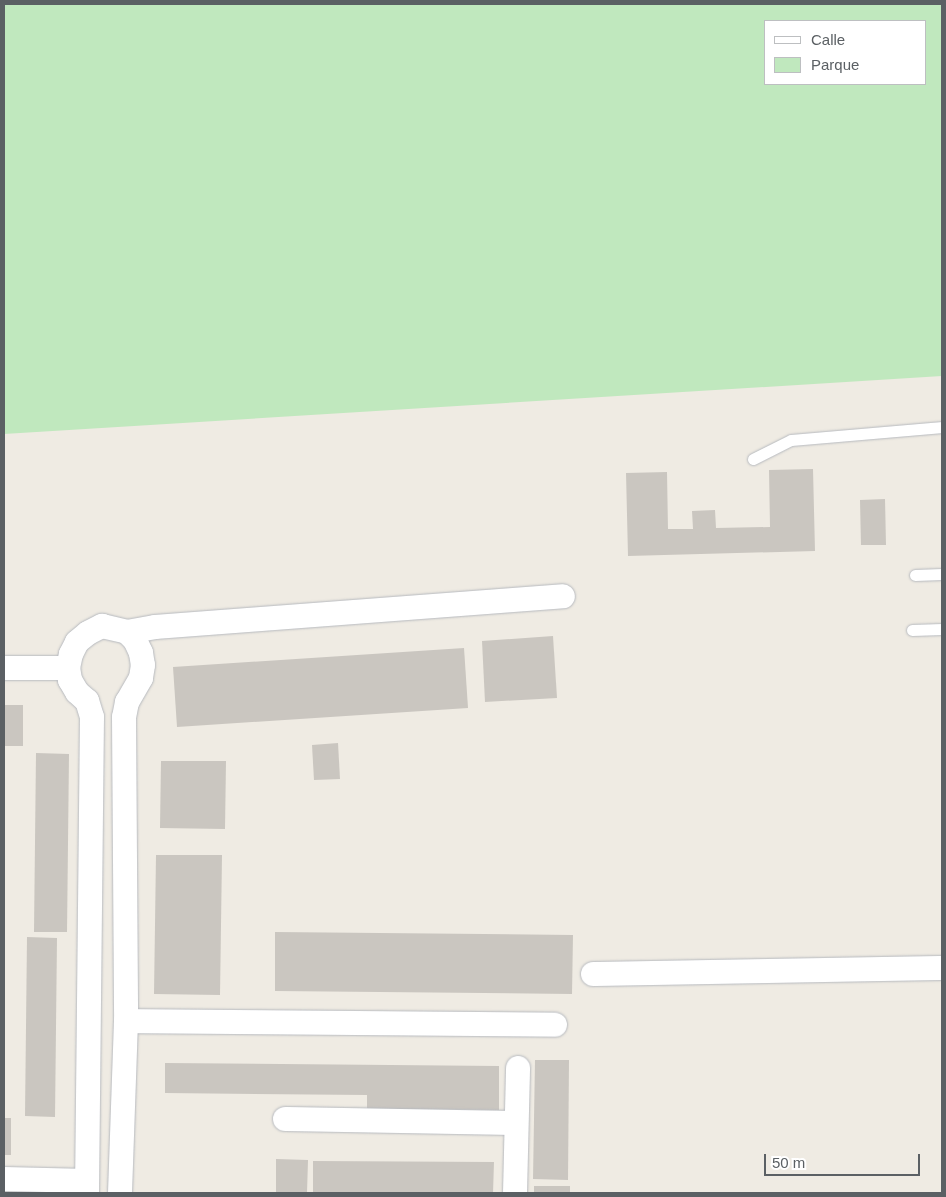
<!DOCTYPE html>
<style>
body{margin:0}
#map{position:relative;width:946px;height:1197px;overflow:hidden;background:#efebe3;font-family:Arial,sans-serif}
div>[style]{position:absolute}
.green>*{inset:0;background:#c0e8be}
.building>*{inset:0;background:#cac6c0}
.roads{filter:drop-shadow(0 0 1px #b6b9be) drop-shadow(0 0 1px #b6b9be)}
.lane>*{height:11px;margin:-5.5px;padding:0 5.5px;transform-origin:5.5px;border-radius:5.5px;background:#fff}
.street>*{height:24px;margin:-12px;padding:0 12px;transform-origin:12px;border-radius:12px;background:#fff}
span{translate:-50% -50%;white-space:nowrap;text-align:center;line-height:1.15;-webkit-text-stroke:4px #fff;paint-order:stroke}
.frame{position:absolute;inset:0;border:5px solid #5b6064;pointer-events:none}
.legend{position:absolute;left:764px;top:20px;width:162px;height:65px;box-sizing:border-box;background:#fff;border:1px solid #bdbfc1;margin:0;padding:6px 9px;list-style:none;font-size:15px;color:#5b6064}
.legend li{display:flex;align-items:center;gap:10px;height:25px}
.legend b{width:25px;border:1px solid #bdbfc1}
.scale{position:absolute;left:764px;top:1154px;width:156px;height:22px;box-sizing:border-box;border:2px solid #5b6064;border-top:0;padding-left:6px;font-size:15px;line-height:18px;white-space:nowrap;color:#5b6064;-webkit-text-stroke:4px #fff;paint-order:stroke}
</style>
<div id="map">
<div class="green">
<i style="clip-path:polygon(evenodd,4px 4px,942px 4px,942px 376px,4px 434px,4px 4px,765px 21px,925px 21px,925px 84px,765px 84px,765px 21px)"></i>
</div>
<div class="building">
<i style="clip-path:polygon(813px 469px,815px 551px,628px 556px,626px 473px,667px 472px,668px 529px,693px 529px,692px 511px,715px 510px,716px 528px,770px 527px,769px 470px)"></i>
<i style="clip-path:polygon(885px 499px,886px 545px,861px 545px,860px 500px)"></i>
<i style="clip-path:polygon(553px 636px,557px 698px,485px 702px,482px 641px)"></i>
<i style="clip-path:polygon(464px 648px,468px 708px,177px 727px,173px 667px)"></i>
<i style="clip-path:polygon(4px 705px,23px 705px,23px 746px,4px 746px)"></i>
<i style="clip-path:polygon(338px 743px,340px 779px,314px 780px,312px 745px)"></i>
<i style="clip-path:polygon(36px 753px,69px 754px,67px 932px,34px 932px)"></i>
<i style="clip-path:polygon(161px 761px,226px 761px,225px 829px,160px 828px)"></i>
<i style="clip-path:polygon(156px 855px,222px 855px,220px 995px,154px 994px)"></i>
<i style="clip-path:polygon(275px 932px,573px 935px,572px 994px,275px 991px)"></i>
<i style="clip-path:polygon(27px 937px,57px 938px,55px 1117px,25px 1116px)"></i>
<i style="clip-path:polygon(535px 1060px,569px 1060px,568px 1180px,533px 1179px)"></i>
<i style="clip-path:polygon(165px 1063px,499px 1066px,499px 1110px,367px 1109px,367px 1095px,165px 1093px)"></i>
<i style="clip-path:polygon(4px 1118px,11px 1118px,11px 1155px,4px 1155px)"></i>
<i style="clip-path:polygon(276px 1159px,308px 1160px,307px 1193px,276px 1193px)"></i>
<i style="clip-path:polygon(313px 1161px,494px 1162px,493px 1193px,313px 1193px)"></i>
<i style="clip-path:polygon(534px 1186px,570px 1186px,570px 1193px,534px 1193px)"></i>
</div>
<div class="roads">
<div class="lane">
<i style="left:753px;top:459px;width:42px;rotate:-26.6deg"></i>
<i style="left:791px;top:440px;width:152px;rotate:-4.9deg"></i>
<i style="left:915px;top:575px;width:27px;rotate:-2deg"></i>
<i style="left:912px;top:630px;width:30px;rotate:-2deg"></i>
</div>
<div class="street">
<i style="left:127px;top:632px;width:28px;rotate:-10deg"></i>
<i style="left:155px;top:627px;width:409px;rotate:-4.3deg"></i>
<i style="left:4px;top:668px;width:64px"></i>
<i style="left:593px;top:974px;width:349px;rotate:-1deg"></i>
<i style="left:126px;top:1021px;width:429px;rotate:0.5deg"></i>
<i style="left:285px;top:1119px;width:231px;rotate:1deg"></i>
<i style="left:4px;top:1179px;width:83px;rotate:1.4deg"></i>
<i style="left:87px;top:1193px;width:476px;rotate:-89.4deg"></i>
<i style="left:92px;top:717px;width:17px;rotate:-107deg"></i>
<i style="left:87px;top:701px;width:13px;rotate:-138deg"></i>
<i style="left:77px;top:692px;width:14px;rotate:-120deg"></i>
<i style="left:70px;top:680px;width:12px;rotate:-99deg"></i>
<i style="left:68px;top:668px;width:14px;rotate:-78deg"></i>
<i style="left:71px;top:654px;width:13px;rotate:-63deg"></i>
<i style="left:77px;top:642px;width:14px;rotate:-39deg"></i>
<i style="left:88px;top:633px;width:16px;rotate:-27deg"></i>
<i style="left:102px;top:626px;width:26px;rotate:13deg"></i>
<i style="left:127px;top:632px;width:11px;rotate:45deg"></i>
<i style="left:135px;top:640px;width:14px;rotate:65deg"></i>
<i style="left:141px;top:653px;width:12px;rotate:81deg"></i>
<i style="left:143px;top:665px;width:13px;rotate:99deg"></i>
<i style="left:141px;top:678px;width:28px;rotate:120deg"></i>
<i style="left:127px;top:702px;width:15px;rotate:101deg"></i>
<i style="left:124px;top:717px;width:304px;rotate:89.6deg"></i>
<i style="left:126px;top:1021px;width:172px;rotate:92deg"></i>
<i style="left:515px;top:1193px;width:125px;rotate:-88.6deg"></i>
</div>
</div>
<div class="frame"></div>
<ul class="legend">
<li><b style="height:6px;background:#fff"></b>Calle</li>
<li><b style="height:14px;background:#c0e8be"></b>Parque</li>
</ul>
<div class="scale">50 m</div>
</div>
